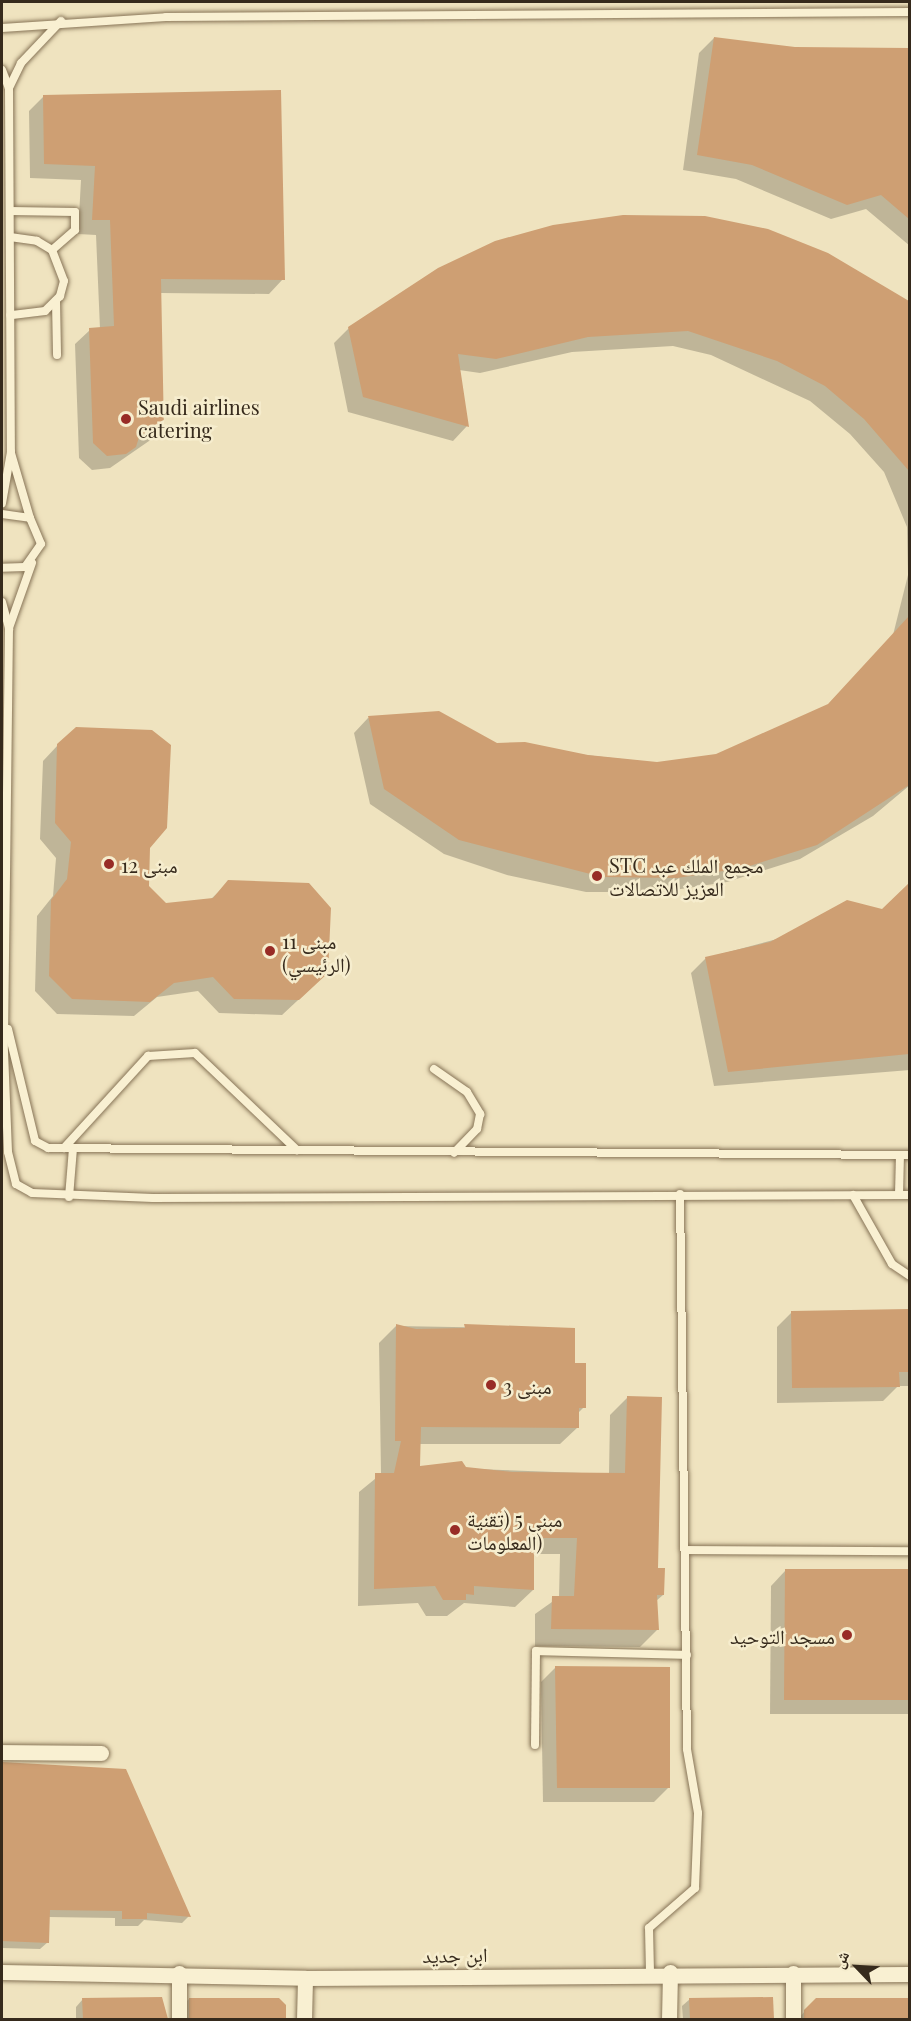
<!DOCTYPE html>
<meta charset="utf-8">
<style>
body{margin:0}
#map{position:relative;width:911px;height:2021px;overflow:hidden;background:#efe3bf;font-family:"Playfair Display","Noto Naskh Arabic",serif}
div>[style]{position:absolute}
.shadow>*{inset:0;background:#0003}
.building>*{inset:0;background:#ce9f73}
.roads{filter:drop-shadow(0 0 2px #877457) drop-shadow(0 0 2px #877457)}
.service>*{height:8px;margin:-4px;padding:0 4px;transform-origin:4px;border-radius:4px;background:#f9f0d2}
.minor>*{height:15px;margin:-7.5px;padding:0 7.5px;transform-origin:7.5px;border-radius:7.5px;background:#f9f0d2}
.dots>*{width:16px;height:16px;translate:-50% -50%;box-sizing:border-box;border:3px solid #f6edce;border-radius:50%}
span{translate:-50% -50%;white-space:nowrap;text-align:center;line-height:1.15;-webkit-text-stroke:5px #f6edce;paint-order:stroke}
.poi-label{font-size:20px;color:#362a1c}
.left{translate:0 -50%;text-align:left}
.right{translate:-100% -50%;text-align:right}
.street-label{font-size:20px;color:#362a1c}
.frame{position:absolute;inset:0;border:3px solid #362a1c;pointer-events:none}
.north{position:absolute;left:827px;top:1937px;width:60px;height:60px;-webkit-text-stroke:4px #f6edce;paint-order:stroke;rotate:295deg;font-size:16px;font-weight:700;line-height:24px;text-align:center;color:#362a1c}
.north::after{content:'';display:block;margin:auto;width:21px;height:27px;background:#362a1c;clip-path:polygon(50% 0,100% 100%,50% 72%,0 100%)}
</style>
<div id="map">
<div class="shadow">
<i style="clip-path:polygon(714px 38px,795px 49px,910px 49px,910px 246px,866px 209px,831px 219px,736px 179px,683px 170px,699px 53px)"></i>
<i style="clip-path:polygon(44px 96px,283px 279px,269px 294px,160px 293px,162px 432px,110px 468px,92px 470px,79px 458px,75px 344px,90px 330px,100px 329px,96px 235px,78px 234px,81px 180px,30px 178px,29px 111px)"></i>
<i style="clip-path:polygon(827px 254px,910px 303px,910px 785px,873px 816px,800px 859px,727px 882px,661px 892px,586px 892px,507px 875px,444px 854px,370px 804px,354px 733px,368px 718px,496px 745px,657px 763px,716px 755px,827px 706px,893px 635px,908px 575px,907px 527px,884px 472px,850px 434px,810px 401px,711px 355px,673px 346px,572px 352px,480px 373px,459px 370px,467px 426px,453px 441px,348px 412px,334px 343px,349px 328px)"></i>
<i style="clip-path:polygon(58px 745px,149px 847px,147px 886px,165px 904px,211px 899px,229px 882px,311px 988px,282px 1015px,219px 1013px,198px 991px,157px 997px,134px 1016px,57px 1014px,35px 991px,37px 916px,53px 896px,56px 858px,40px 839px,43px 761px)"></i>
<i style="clip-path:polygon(910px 885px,910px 1070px,714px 1086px,691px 973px,706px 958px,882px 911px)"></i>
<i style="clip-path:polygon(910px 1310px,910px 1386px,898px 1386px,883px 1401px,777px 1403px,777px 1327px,792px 1312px)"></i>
<i style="clip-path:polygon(396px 1326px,574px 1329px,574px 1364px,584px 1407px,577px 1414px,578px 1427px,560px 1444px,419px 1444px,419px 1467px,609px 1474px,610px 1415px,627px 1398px,663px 1595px,656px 1601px,657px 1630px,640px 1647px,535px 1646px,535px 1614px,559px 1597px,560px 1554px,533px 1554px,533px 1590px,515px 1607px,464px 1603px,447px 1616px,426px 1616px,418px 1603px,358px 1606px,359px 1492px,381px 1474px,379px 1343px)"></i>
<i style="clip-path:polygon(785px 1571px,910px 1571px,910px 1714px,770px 1714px,771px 1586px)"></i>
<i style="clip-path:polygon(556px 1667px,669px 1787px,654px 1802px,543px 1802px,541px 1682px)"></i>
<i style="clip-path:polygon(2px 1763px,125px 1771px,189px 1916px,182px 1923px,144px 1920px,138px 1926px,115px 1926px,115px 1918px,48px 1917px,48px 1942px,40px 1949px,2px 1948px)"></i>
<i style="clip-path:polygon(910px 1998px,910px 2020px,797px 2020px,816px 1999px)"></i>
<i style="clip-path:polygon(83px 1999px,160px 1999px,166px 2020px,76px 2020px,76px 2007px)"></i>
<i style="clip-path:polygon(189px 1999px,285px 2006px,285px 2020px,182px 2020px,182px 2006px)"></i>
<i style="clip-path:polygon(690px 1999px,771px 1999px,772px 2020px,683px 2020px,682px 2006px)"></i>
</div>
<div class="building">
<i style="clip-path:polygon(714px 37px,795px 47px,909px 48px,909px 219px,881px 195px,847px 205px,752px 165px,697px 155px)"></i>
<i style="clip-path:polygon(281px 90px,285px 280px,161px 279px,164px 432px,140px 434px,136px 447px,126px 454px,107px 456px,93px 443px,89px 328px,114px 326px,110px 220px,92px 220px,95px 166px,44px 164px,43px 95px)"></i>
<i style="clip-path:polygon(623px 215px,705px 216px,768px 229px,828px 253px,909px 301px,909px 471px,864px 419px,825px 386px,777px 361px,688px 331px,588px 337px,496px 359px,458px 354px,469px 427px,363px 397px,348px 327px,438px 268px,495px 241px,553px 225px)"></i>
<i style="clip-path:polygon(909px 616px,909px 785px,817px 845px,743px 868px,677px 878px,602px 877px,459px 840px,384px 789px,368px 716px,439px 711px,497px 743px,525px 742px,588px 755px,657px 762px,716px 754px,828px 704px)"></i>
<i style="clip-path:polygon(76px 727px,152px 730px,171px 745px,167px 828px,150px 848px,149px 886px,166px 903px,213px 898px,228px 880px,309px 883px,331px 908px,328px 973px,299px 1000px,234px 999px,213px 977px,174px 983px,150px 1002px,72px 999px,49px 976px,51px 900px,67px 879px,71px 842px,55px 823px,57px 744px)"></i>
<i style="clip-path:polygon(909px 883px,909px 1054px,728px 1072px,705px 957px,770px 942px,847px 900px,882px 909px)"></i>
<i style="clip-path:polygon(909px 1309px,909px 1372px,899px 1372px,900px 1387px,792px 1388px,791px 1311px)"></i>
<i style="clip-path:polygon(396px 1324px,416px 1329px,465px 1328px,464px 1324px,575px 1328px,575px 1363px,586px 1363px,586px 1408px,579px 1408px,579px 1428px,421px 1427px,420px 1466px,462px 1461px,466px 1467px,512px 1472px,625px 1473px,627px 1396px,662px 1397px,658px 1568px,665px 1568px,664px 1595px,657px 1595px,659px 1630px,551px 1629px,552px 1596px,574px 1596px,577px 1538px,534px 1538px,534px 1590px,474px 1586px,474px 1595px,466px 1594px,466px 1600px,443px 1600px,435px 1586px,374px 1589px,375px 1473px,394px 1473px,401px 1441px,395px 1441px)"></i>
<i style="clip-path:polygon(785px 1569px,909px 1569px,909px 1700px,784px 1700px)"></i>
<i style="clip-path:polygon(555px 1666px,670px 1667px,670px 1788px,557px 1788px)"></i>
<i style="clip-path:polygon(2px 1762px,126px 1769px,191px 1917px,147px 1913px,147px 1919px,122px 1919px,122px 1911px,50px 1910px,49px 1943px,2px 1941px)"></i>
<i style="clip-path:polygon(162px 1997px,168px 2019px,83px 2019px,82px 1998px)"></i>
<i style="clip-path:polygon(773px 1997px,774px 2019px,690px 2019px,689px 1998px)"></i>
<i style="clip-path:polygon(189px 1998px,279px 1998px,286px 2005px,286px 2019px,189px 2019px)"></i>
<i style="clip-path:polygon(816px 1998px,909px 1998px,909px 2019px,804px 2019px,804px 2010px)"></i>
</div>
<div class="roads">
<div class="service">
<i style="left:2px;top:28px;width:164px;rotate:-3.8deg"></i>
<i style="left:166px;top:17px;width:744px;rotate:-0.39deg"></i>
<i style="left:2px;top:70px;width:19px;rotate:69deg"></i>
<i style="left:9px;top:88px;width:364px;rotate:89.7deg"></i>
<i style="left:11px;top:452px;width:52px;rotate:100deg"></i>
<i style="left:9px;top:88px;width:28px;rotate:-64deg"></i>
<i style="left:21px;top:63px;width:58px;rotate:-46.4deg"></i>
<i style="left:10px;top:211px;width:65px;rotate:0.9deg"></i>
<i style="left:75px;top:212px;width:18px;rotate:90deg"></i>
<i style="left:75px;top:230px;width:30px;rotate:139deg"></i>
<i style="left:10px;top:237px;width:27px;rotate:8deg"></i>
<i style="left:37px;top:241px;width:17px;rotate:31deg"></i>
<i style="left:52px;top:250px;width:33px;rotate:69deg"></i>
<i style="left:64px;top:281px;width:16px;rotate:105deg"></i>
<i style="left:60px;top:296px;width:21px;rotate:135deg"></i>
<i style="left:45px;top:311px;width:35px;rotate:173deg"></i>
<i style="left:56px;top:301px;width:54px;rotate:88.9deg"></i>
<i style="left:11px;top:453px;width:68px;rotate:73.7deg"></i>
<i style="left:2px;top:514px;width:28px;rotate:8deg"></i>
<i style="left:30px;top:518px;width:28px;rotate:67deg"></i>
<i style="left:41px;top:544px;width:28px;rotate:125deg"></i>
<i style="left:25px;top:567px;width:23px;rotate:178deg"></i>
<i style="left:2px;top:602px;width:28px;rotate:75deg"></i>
<i style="left:9px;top:629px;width:423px;rotate:90.7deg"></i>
<i style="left:4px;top:1052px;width:100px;rotate:87.7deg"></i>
<i style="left:8px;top:1152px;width:33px;rotate:76deg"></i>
<i style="left:16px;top:1184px;width:18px;rotate:29deg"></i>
<i style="left:32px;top:1193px;width:121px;rotate:2.4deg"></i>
<i style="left:153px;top:1198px;width:757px;rotate:-0.23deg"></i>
<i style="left:9px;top:628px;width:69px;rotate:-70.5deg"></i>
<i style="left:8px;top:1029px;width:115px;rotate:76.4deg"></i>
<i style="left:35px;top:1141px;width:15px;rotate:28deg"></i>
<i style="left:48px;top:1148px;width:862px;rotate:0.47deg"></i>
<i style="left:434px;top:1069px;width:40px;rotate:34.9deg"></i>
<i style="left:467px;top:1092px;width:26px;rotate:59deg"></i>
<i style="left:480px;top:1114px;width:15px;rotate:101deg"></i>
<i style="left:477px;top:1129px;width:33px;rotate:134deg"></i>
<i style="left:64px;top:1148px;width:125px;rotate:-47.6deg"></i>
<i style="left:148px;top:1056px;width:47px;rotate:-3.7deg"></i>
<i style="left:195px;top:1053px;width:141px;rotate:43.6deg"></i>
<i style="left:853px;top:1195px;width:79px;rotate:60.5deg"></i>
<i style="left:892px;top:1264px;width:22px;rotate:34deg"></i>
<i style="left:899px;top:1195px;width:40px;rotate:-88.6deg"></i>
<i style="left:69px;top:1197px;width:49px;rotate:-85.3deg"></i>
<i style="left:685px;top:1550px;width:225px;rotate:0.3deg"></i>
<i style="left:535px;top:1745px;width:94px;rotate:-89.4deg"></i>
<i style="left:536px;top:1651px;width:151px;rotate:1.5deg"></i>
<i style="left:650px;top:1972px;width:44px;rotate:-91.3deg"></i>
<i style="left:649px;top:1928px;width:61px;rotate:-41deg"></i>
<i style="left:695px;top:1888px;width:75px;rotate:-87.7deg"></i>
<i style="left:698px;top:1813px;width:65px;rotate:-99.8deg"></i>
<i style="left:687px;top:1749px;width:555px;rotate:-90.72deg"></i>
</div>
<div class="minor">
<i style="left:2px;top:1752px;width:99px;rotate:0.6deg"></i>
<i style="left:2px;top:1972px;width:303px;rotate:1.1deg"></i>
<i style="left:305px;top:1978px;width:605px;rotate:-0.38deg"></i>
<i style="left:179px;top:1973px;width:47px;rotate:90deg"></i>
<i style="left:793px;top:1973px;width:47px;rotate:90deg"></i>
<i style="left:304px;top:2020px;width:42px;rotate:-88.6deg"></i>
<i style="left:669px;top:2020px;width:48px;rotate:-88.8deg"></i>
</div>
</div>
<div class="dots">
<i style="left:126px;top:419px;background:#982c26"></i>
<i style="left:109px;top:864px;background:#982c26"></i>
<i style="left:597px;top:876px;background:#982c26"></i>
<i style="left:270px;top:951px;background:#982c26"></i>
<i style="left:491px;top:1385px;background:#982c26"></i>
<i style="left:455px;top:1530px;background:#982c26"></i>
<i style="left:847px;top:1635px;background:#982c26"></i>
</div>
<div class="poi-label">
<span class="left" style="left:138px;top:418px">Saudi airlines<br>catering</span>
<span class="left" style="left:121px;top:864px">مبنى 12</span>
<span class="left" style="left:609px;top:876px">STC مجمع الملك عبد<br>العزيز للاتصالات</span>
<span class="left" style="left:282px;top:952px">مبنى 11<br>(الرئيسي)</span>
<span class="left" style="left:503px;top:1385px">مبنى 3</span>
<span class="left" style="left:467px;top:1530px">مبنى 5 (تقنية<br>المعلومات)</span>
<span class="right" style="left:835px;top:1635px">مسجد التوحيد</span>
</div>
<div class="street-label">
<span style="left:455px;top:1954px;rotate:-1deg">ابن جديد</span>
</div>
<div class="frame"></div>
<div class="north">ش</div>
</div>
